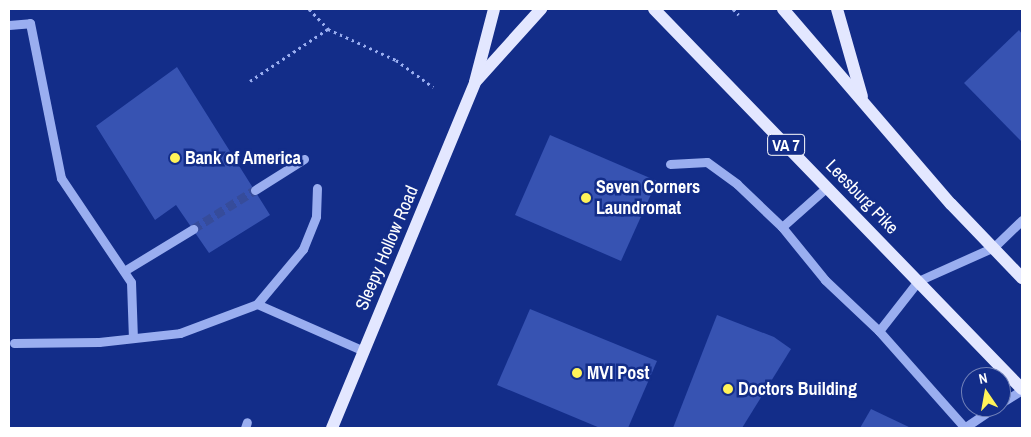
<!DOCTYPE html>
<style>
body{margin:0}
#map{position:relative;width:1031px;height:437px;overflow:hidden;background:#132d89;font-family:"Archivo Narrow",sans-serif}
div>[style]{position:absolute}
.building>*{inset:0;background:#3753b2}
.minor-tunnel>*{height:9px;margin-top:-4.5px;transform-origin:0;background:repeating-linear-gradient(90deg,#364c9b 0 9px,transparent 0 13.5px)}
.path>*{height:3px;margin-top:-1.5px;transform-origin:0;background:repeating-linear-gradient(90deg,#9aaef0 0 2.5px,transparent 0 6.5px)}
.minor>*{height:9px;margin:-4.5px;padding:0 4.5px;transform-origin:4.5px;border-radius:4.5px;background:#9aaef0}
.major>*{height:12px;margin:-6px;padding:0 6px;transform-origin:6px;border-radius:6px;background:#e3e7ff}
.dots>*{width:14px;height:14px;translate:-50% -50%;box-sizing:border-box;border:2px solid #132d89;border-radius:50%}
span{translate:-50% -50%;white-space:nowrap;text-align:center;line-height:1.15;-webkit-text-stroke:5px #132d89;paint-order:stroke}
.shield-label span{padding:1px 4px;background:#132d89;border:1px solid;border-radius:4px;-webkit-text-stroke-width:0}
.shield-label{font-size:16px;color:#fff;font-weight:700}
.poi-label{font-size:18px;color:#fff;font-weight:700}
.left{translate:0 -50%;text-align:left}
.street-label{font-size:18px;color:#fff}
.frame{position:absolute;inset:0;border:10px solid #fff;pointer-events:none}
.north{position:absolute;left:961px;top:367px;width:50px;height:50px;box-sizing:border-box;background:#132d89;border:1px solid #7181b8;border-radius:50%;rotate:348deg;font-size:14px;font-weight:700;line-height:20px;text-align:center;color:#fff}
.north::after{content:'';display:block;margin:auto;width:18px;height:22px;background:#fff359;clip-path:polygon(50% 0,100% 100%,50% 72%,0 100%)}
</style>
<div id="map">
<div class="building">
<i style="clip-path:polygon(1019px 30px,1022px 34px,1022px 142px,964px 83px)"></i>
<i style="clip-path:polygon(177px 67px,270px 215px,209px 253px,176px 205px,155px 220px,96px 126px)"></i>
<i style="clip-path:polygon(550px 135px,657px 181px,621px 261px,515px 215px)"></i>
<i style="clip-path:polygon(530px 309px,657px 361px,628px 428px,600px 428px,497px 385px)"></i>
<i style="clip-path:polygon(717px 315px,774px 337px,791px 349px,742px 428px,673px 428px)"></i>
<i style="clip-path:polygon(871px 409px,911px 428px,860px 428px)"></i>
</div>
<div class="minor-tunnel">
<i style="left:193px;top:229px;width:73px;rotate:-32.2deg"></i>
</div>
<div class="path">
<i style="left:309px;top:9px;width:28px;rotate:46deg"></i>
<i style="left:328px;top:29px;width:75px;rotate:24.5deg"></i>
<i style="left:396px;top:60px;width:46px;rotate:36.1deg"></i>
<i style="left:733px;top:9px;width:8px;rotate:45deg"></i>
<i style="left:250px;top:81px;width:94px;rotate:-33.7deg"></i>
</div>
<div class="minor">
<i style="left:9px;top:25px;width:21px;rotate:-5deg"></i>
<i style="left:30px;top:23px;width:158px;rotate:78.7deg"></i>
<i style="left:61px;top:178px;width:125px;rotate:56.1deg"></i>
<i style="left:131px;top:282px;width:56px;rotate:88deg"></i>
<i style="left:670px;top:164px;width:37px;rotate:-3deg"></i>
<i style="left:707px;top:162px;width:37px;rotate:36deg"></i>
<i style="left:737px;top:184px;width:62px;rotate:43.7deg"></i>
<i style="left:782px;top:227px;width:68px;rotate:50.9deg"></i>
<i style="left:825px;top:280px;width:74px;rotate:43.4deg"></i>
<i style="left:879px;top:331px;width:130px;rotate:48.4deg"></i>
<i style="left:255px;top:190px;width:58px;rotate:-32.3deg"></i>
<i style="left:782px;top:227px;width:60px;rotate:-41.6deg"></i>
<i style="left:124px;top:271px;width:81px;rotate:-31.3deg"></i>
<i style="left:257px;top:304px;width:72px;rotate:-50.1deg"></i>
<i style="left:303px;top:249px;width:35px;rotate:-68deg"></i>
<i style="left:316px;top:216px;width:28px;rotate:-88deg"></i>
<i style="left:879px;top:331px;width:63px;rotate:-52deg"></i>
<i style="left:918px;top:281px;width:83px;rotate:-24.1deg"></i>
<i style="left:994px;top:247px;width:39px;rotate:-44deg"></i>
<i style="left:14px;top:343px;width:85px;rotate:-0.7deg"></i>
<i style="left:99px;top:342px;width:81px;rotate:-6.3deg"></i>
<i style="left:180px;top:333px;width:82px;rotate:-20.6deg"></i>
<i style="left:257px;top:304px;width:117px;rotate:23.7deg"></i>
<i style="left:1001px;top:403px;width:25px;rotate:-32deg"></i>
<i style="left:245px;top:428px;width:6px;rotate:-72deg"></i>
<i style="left:964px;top:428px;width:37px;rotate:-34deg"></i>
</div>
<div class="major">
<i style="left:654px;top:9px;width:529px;rotate:45.92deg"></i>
<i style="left:783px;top:9px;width:257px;rotate:49.3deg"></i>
<i style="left:951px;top:204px;width:103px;rotate:46.2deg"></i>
<i style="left:837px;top:9px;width:91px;rotate:74.1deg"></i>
<i style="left:477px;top:80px;width:96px;rotate:-48deg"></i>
<i style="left:332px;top:428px;width:374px;rotate:-67.5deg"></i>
<i style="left:475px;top:82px;width:75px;rotate:-75.4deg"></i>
</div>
<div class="dots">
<i style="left:175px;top:158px;background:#fff359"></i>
<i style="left:586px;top:198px;background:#fff359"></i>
<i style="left:577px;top:373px;background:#fff359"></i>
<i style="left:728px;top:389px;background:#fff359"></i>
</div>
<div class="shield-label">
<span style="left:786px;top:145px">VA 7</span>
</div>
<div class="poi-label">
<span class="left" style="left:185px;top:158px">Bank of America</span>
<span class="left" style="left:596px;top:198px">Seven Corners<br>Laundromat</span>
<span class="left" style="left:587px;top:373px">MVI Post</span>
<span class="left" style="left:738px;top:389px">Doctors Building</span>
</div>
<div class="street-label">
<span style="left:862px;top:197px;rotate:46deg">Leesburg Pike</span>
<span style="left:387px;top:248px;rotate:-67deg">Sleepy Hollow Road</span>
</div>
<div class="frame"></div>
<div class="north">N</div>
</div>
